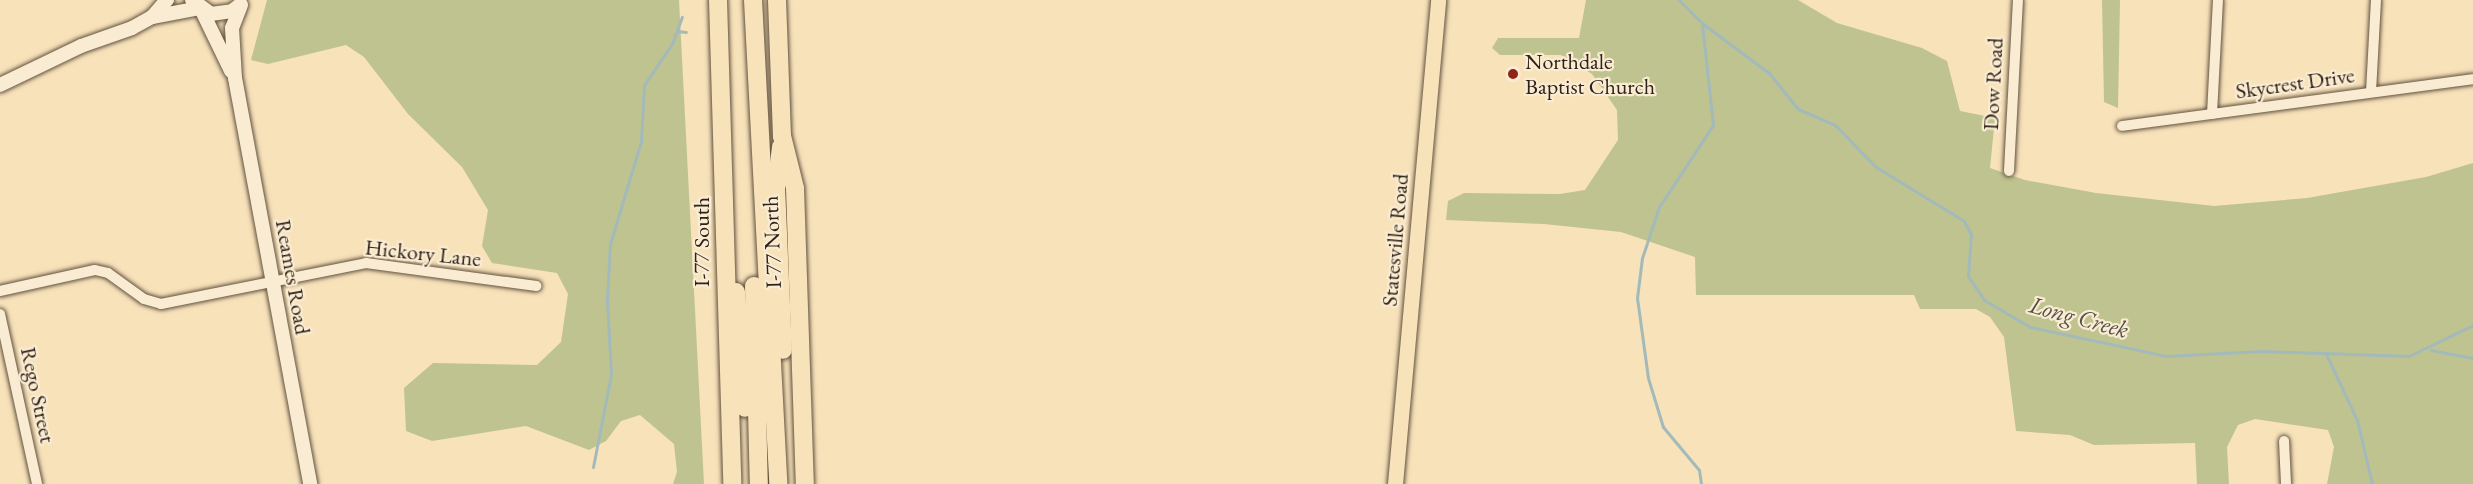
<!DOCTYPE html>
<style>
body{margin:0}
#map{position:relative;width:2473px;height:484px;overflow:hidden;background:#f8e2ba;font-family:"EB Garamond",serif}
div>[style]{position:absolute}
.green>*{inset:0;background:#bfc38f}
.stream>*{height:3px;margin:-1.5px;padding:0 1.5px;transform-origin:1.5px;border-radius:1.5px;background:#a3babb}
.roads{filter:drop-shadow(0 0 2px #615240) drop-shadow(0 0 2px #615240)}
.minor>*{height:10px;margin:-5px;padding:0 5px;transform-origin:5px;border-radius:5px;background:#faecd2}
.secondary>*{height:14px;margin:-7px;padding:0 7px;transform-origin:7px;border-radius:7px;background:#faecd2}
.primary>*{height:15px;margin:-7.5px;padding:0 7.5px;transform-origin:7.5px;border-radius:7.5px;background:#f8e2ba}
.motorway>*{height:18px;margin:-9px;padding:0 9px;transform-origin:9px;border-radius:9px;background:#f8e2ba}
.dots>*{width:16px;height:16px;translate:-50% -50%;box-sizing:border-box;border:3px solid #faecd2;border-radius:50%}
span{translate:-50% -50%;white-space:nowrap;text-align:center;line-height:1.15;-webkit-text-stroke:4.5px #faecd2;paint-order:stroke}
.poi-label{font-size:22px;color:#2f2218}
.left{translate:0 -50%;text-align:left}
.street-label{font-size:22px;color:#2f2218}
.water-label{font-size:24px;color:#525049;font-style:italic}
</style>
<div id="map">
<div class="green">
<i style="clip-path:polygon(267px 0,679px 0,704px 484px,673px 484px,677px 472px,674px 444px,640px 415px,621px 421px,606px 441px,589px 450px,526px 426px,432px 441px,406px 431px,404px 388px,433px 363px,537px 365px,561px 342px,568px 294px,557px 273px,492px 263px,482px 246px,488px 210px,462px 167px,408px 114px,364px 57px,346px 45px,268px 64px,251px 60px)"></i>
<i style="clip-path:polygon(1586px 0,1798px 0,1837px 23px,1922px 48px,1947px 61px,1960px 111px,1995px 118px,1990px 168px,2025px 180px,2096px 193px,2214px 206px,2307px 198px,2426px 177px,2473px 163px,2473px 484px,2327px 484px,2334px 447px,2328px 430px,2255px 419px,2238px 425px,2227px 447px,2229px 484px,2197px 484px,2195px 443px,2094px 445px,2070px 435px,2016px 431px,2004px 337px,1990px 317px,1976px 309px,1920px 309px,1914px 295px,1696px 295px,1695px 257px,1621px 232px,1544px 224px,1446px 220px,1448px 201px,1464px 193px,1560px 194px,1585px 190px,1618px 140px,1617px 110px,1592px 74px,1561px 55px,1500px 55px,1492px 48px,1498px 38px,1579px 38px)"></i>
<i style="clip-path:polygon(2102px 0,2120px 0,2118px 108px,2104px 102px)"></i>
</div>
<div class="stream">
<i style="left:1679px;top:0;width:33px;rotate:45deg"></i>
<i style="left:1702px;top:23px;width:84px;rotate:36.7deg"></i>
<i style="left:1769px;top:73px;width:46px;rotate:51.1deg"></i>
<i style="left:1798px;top:109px;width:40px;rotate:23.4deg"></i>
<i style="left:1835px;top:125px;width:59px;rotate:45.7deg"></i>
<i style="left:1876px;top:167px;width:103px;rotate:31.5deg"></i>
<i style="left:1964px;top:221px;width:15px;rotate:62deg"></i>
<i style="left:1971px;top:234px;width:42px;rotate:94.1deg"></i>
<i style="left:1968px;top:276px;width:29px;rotate:56deg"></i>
<i style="left:1984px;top:300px;width:53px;rotate:30.4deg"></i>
<i style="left:2030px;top:327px;width:140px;rotate:12deg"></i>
<i style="left:2167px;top:356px;width:94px;rotate:-3deg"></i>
<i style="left:2261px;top:351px;width:148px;rotate:1.9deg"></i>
<i style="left:2409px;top:356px;width:71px;rotate:-25.8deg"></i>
<i style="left:677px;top:31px;width:9px;rotate:6deg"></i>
<i style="left:2431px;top:350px;width:43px;rotate:10.8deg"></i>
<i style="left:2326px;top:354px;width:73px;rotate:64.8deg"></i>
<i style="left:2357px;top:420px;width:66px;rotate:76.8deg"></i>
<i style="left:593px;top:467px;width:95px;rotate:-79deg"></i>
<i style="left:611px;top:374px;width:75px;rotate:-93.1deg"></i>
<i style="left:607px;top:299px;width:55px;rotate:-86.9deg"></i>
<i style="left:610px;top:244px;width:108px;rotate:-73.2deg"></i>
<i style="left:641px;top:141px;width:56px;rotate:-86.9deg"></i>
<i style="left:644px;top:85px;width:50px;rotate:-55.7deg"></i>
<i style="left:672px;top:44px;width:29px;rotate:-70deg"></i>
<i style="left:1701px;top:484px;width:14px;rotate:-98deg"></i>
<i style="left:1699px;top:470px;width:56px;rotate:-129.9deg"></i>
<i style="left:1663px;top:427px;width:51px;rotate:-107deg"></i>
<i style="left:1648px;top:378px;width:81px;rotate:-97.8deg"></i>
<i style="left:1637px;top:298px;width:40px;rotate:-82.9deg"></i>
<i style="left:1642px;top:258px;width:54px;rotate:-71.6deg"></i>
<i style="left:1659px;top:207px;width:98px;rotate:-56.6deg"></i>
<i style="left:1713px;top:125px;width:103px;rotate:-96.2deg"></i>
</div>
<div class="roads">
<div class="minor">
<i style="left:2371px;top:92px;width:92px;rotate:-86.9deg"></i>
<i style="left:2212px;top:114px;width:114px;rotate:-87deg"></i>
<i style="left:2122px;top:126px;width:354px;rotate:-7.6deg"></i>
<i style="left:2009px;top:171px;width:171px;rotate:-87deg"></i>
<i style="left:0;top:291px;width:97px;rotate:-12.5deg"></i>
<i style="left:95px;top:270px;width:13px;rotate:13deg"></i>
<i style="left:108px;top:273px;width:44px;rotate:35.8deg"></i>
<i style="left:144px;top:299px;width:18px;rotate:16deg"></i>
<i style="left:161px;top:304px;width:209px;rotate:-11.3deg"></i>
<i style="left:366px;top:263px;width:172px;rotate:7.7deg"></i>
<i style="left:0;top:314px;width:174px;rotate:77.7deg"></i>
<i style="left:2284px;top:441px;width:43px;rotate:87.3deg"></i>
</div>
<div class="secondary">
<i style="left:192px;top:0;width:24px;rotate:36deg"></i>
<i style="left:211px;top:14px;width:21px;rotate:-8deg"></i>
<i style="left:232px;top:11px;width:11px;rotate:-38deg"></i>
<i style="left:241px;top:5px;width:25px;rotate:111deg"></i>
<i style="left:232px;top:28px;width:50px;rotate:86.6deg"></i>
<i style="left:235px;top:78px;width:413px;rotate:79.5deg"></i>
<i style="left:202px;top:11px;width:67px;rotate:64.2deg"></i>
<i style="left:152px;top:17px;width:48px;rotate:-10.8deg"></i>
<i style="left:0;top:85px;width:90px;rotate:-25.7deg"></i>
<i style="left:81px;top:46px;width:54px;rotate:-19.4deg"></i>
<i style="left:132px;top:28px;width:23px;rotate:-29deg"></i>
<i style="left:152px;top:17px;width:23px;rotate:-49deg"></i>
</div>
<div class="primary">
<i style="left:1395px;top:484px;width:486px;rotate:-84.9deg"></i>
</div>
<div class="motorway">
<i style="left:718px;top:0;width:484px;rotate:88.3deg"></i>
<i style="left:753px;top:0;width:485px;rotate:87deg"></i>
<i style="left:777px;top:0;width:136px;rotate:87.9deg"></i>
<i style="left:782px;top:136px;width:54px;rotate:76deg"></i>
<i style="left:795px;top:188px;width:296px;rotate:88.1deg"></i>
<i style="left:781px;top:147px;width:39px;rotate:97deg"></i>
<i style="left:776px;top:186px;width:164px;rotate:87.6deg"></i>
<i style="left:754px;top:286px;width:198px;rotate:88.6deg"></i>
<i style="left:736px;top:292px;width:116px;rotate:85.6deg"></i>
</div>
</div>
<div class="dots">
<i style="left:1513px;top:74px;background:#8f2418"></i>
</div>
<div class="poi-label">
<span class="left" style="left:1525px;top:74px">Northdale<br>Baptist Church</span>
</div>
<div class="street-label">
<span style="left:2295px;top:83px;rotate:-8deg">Skycrest Drive</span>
<span style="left:1993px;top:84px;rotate:-87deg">Dow Road</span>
<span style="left:1395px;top:240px;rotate:-85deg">Statesville Road</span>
<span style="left:702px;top:242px;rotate:-90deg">I-77 South</span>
<span style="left:772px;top:242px;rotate:-92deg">I-77 North</span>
<span style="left:423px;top:253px;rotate:6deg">Hickory Lane</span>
<span style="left:293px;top:277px;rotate:80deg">Reames Road</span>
<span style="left:38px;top:395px;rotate:78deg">Rego Street</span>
</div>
<div class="water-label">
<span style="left:2079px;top:317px;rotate:15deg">Long Creek</span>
</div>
</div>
